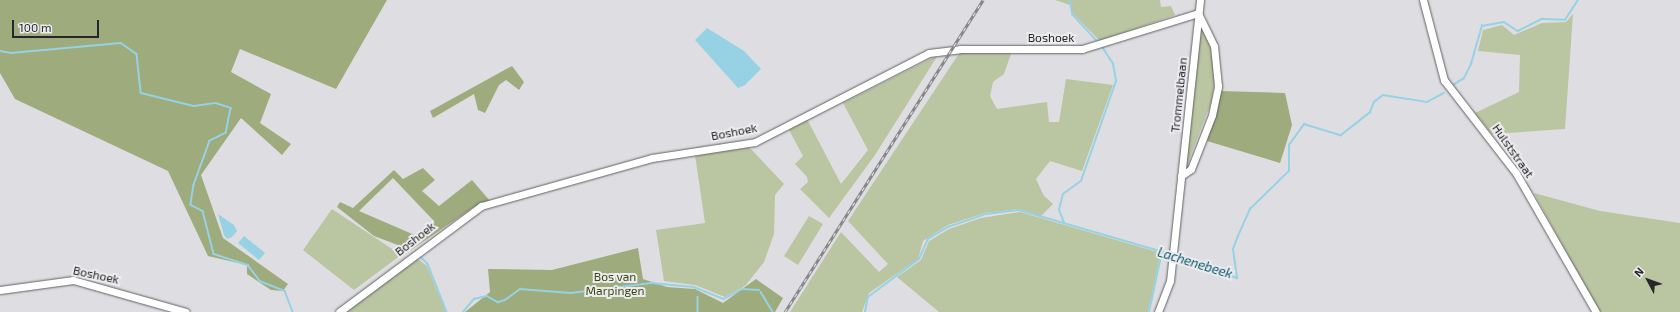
<!DOCTYPE html>
<style>
body{margin:0}
#map{position:relative;width:1680px;height:312px;overflow:hidden;background:#dedee2;font-family:"Exo 2",sans-serif}
div>[style]{position:absolute}
.green>*{inset:0;background:#bac5a1}
.forest>*{inset:0;background:#9dab7d}
.water>*{inset:0;background:#97d1e4}
.stream>*{height:1.5px;margin:-0.75px;padding:0 0.75px;transform-origin:0.75px;border-radius:0.75px;background:#97d1e4}
.roads{filter:drop-shadow(0 0 1px #616164) drop-shadow(0 0 1px #616164)}
.minor>*{height:7px;margin:-3.5px;padding:0 3.5px;transform-origin:3.5px;border-radius:3.5px;background:#fff}
.rail>*{height:3px;margin-top:-1.5px;transform-origin:0;background:repeating-linear-gradient(90deg,#ececef 0 4.5px,#87878a 0 9px);box-sizing:border-box;border-block:1px solid #87878a}
span{translate:-50% -50%;white-space:nowrap;text-align:center;line-height:1.15;-webkit-text-stroke:4px #ececef;paint-order:stroke}
.street-label{font-size:12px;color:#272729}
.park-label{font-size:12px;color:#3b4713}
.water-label{font-size:13px;color:#05566b;font-style:italic}
.north{position:absolute;left:1628px;top:260px;width:40px;height:40px;-webkit-text-stroke:3px #ececef;paint-order:stroke;rotate:311deg;font-size:11px;font-weight:700;line-height:16px;text-align:center;color:#272729}
.north::after{content:'';display:block;margin:auto;width:14px;height:18px;background:#272729;clip-path:polygon(50% 0,100% 100%,50% 72%,0 100%)}
.scale{position:absolute;left:12px;top:20px;width:87px;height:18px;box-sizing:border-box;border:2px solid #272729;border-top:0;padding-left:5px;font-size:12px;line-height:14px;white-space:nowrap;color:#272729;-webkit-text-stroke:3px #ececef;paint-order:stroke}
</style>
<div id="map">
<div class="green">
<i style="clip-path:polygon(1055px 0,1160px 0,1161px 7px,1171px 6px,1175px 15px,1100px 41px,1073px 14px,1070px 5px)"></i>
<i style="clip-path:polygon(1573px 14px,1565px 129px,1492px 134px,1475px 113px,1519px 92px,1520px 55px,1478px 51px,1483px 30px,1502px 25px,1514px 35px,1542px 23px,1566px 22px)"></i>
<i style="clip-path:polygon(1201px 27px,1213px 48px,1216px 73px,1212px 100px,1186px 168px)"></i>
<i style="clip-path:polygon(1012px 51px,1004px 74px,993px 82px,990px 96px,997px 109px,1047px 102px,1049px 122px,1059px 122px,1066px 79px,1113px 85px,1082px 171px,1050px 161px,1036px 179px,1044px 196px,1053px 204px,1041px 216px,1019px 209px,985px 213px,948px 225px,923px 241px,918px 259px,869px 293px,862px 312px,790px 312px,841px 232px,879px 272px,888px 264px,848px 221px,960px 52px)"></i>
<i style="clip-path:polygon(938px 55px,875px 155px,829px 218px,800px 189px,808px 182px,807px 177px,795px 164px,803px 156px,789px 130px,807px 119px,841px 184px,868px 150px,843px 103px)"></i>
<i style="clip-path:polygon(743px 147px,749px 147px,784px 184px,775px 195px,774px 234px,764px 262px,745px 286px,725px 297px,695px 285px,664px 281px,656px 230px,705px 223px,695px 155px)"></i>
<i style="clip-path:polygon(1534px 193px,1600px 211px,1680px 223px,1680px 312px,1599px 312px)"></i>
<i style="clip-path:polygon(332px 209px,401px 255px,354px 290px,303px 250px)"></i>
<i style="clip-path:polygon(1020px 212px,1161px 253px,1148px 312px,939px 312px,897px 277px,921px 260px,929px 241px,949px 229px,981px 218px)"></i>
<i style="clip-path:polygon(809px 216px,823px 224px,798px 265px,784px 256px)"></i>
<i style="clip-path:polygon(415px 257px,427px 266px,446px 312px,344px 312px)"></i>
</div>
<div class="forest">
<i style="clip-path:polygon(0 0,387px 0,336px 89px,240px 49px,231px 72px,271px 94px,260px 123px,291px 144px,282px 155px,241px 118px,201px 175px,223px 238px,288px 284px,283px 291px,271px 290px,247px 274px,247px 265px,208px 256px,168px 171px,15px 99px,0 73px)"></i>
<i style="clip-path:polygon(512px 66px,524px 82px,519px 90px,506px 80px,499px 85px,485px 113px,478px 110px,474px 94px,433px 118px,430px 111px)"></i>
<i style="clip-path:polygon(1220px 91px,1285px 93px,1292px 125px,1280px 163px,1207px 141px)"></i>
<i style="clip-path:polygon(evenodd,423px 168px,435px 180px,422px 191px,439px 206px,472px 180px,490px 201px,474px 207px,411px 250px,374px 236px,337px 207px,340px 202px,353px 208px,394px 170px,403px 179px,423px 168px,393px 178px,434px 221px,417px 236px,359px 211px,393px 178px)"></i>
<i style="clip-path:polygon(638px 248px,643px 279px,667px 287px,695px 289px,723px 303px,756px 279px,783px 298px,775px 312px,465px 312px,490px 292px,488px 269px,552px 270px)"></i>
</div>
<div class="water">
<i style="clip-path:polygon(707px 28px,744px 51px,761px 69px,745px 85px,738px 88px,695px 40px)"></i>
<i style="clip-path:polygon(218px 214px,234px 225px,237px 231px,232px 237px,227px 239px,224px 235px)"></i>
<i style="clip-path:polygon(244px 236px,265px 253px,259px 260px,238px 243px)"></i>
</div>
<div class="stream">
<i style="left:1070px;top:0;width:15px;rotate:79deg"></i>
<i style="left:1073px;top:15px;width:35px;rotate:47deg"></i>
<i style="left:0;top:51px;width:11px;rotate:10deg"></i>
<i style="left:11px;top:53px;width:110px;rotate:-5.2deg"></i>
<i style="left:121px;top:43px;width:19px;rotate:35deg"></i>
<i style="left:137px;top:54px;width:39px;rotate:84deg"></i>
<i style="left:141px;top:93px;width:55px;rotate:13.8deg"></i>
<i style="left:194px;top:106px;width:22px;rotate:-8deg"></i>
<i style="left:216px;top:103px;width:16px;rotate:18deg"></i>
<i style="left:231px;top:108px;width:25px;rotate:101deg"></i>
<i style="left:226px;top:133px;width:18px;rotate:153deg"></i>
<i style="left:210px;top:141px;width:47px;rotate:110deg"></i>
<i style="left:194px;top:185px;width:20px;rotate:99deg"></i>
<i style="left:191px;top:205px;width:13px;rotate:27deg"></i>
<i style="left:203px;top:211px;width:44px;rotate:75.7deg"></i>
<i style="left:214px;top:254px;width:36px;rotate:18deg"></i>
<i style="left:248px;top:265px;width:20px;rotate:53deg"></i>
<i style="left:260px;top:281px;width:27px;rotate:22deg"></i>
<i style="left:285px;top:291px;width:22px;rotate:69deg"></i>
<i style="left:1453px;top:85px;width:13px;rotate:-32deg"></i>
<i style="left:1464px;top:78px;width:16px;rotate:-63deg"></i>
<i style="left:1471px;top:64px;width:40px;rotate:-74deg"></i>
<i style="left:1482px;top:26px;width:22px;rotate:-10deg"></i>
<i style="left:1504px;top:22px;width:17px;rotate:33deg"></i>
<i style="left:1518px;top:31px;width:27px;rotate:-27deg"></i>
<i style="left:1542px;top:19px;width:23px;rotate:2deg"></i>
<i style="left:1565px;top:20px;width:24px;rotate:-57deg"></i>
<i style="left:1064px;top:223px;width:14px;rotate:-111deg"></i>
<i style="left:1059px;top:210px;width:16px;rotate:-76deg"></i>
<i style="left:1063px;top:194px;width:22px;rotate:-36deg"></i>
<i style="left:1081px;top:181px;width:106px;rotate:-70.7deg"></i>
<i style="left:1116px;top:81px;width:17px;rotate:-100deg"></i>
<i style="left:1113px;top:64px;width:20px;rotate:-123deg"></i>
<i style="left:419px;top:255px;width:13px;rotate:45deg"></i>
<i style="left:428px;top:264px;width:52px;rotate:68.4deg"></i>
<i style="left:1175px;top:256px;width:66px;rotate:19.5deg"></i>
<i style="left:1237px;top:278px;width:29px;rotate:-98deg"></i>
<i style="left:1233px;top:249px;width:14px;rotate:-69deg"></i>
<i style="left:1238px;top:236px;width:30px;rotate:-66deg"></i>
<i style="left:1250px;top:209px;width:54px;rotate:-44.3deg"></i>
<i style="left:1289px;top:171px;width:26px;rotate:-90deg"></i>
<i style="left:1289px;top:145px;width:26px;rotate:-54deg"></i>
<i style="left:1304px;top:124px;width:39px;rotate:17deg"></i>
<i style="left:1341px;top:135px;width:37px;rotate:-38deg"></i>
<i style="left:1370px;top:112px;width:11px;rotate:-68deg"></i>
<i style="left:1374px;top:102px;width:11px;rotate:-38deg"></i>
<i style="left:1383px;top:95px;width:45px;rotate:9deg"></i>
<i style="left:1427px;top:102px;width:19px;rotate:-28deg"></i>
<i style="left:761px;top:292px;width:23px;rotate:59deg"></i>
<i style="left:698px;top:297px;width:15px;rotate:90deg"></i>
<i style="left:463px;top:312px;width:17px;rotate:-50deg"></i>
<i style="left:474px;top:299px;width:13px;rotate:-13deg"></i>
<i style="left:487px;top:296px;width:13px;rotate:29deg"></i>
<i style="left:498px;top:302px;width:7px;rotate:-16deg"></i>
<i style="left:505px;top:300px;width:19px;rotate:-36deg"></i>
<i style="left:520px;top:289px;width:51px;rotate:4.5deg"></i>
<i style="left:571px;top:293px;width:81px;rotate:-7.1deg"></i>
<i style="left:651px;top:283px;width:43px;rotate:5.3deg"></i>
<i style="left:694px;top:287px;width:32px;rotate:22deg"></i>
<i style="left:724px;top:299px;width:21px;rotate:-29deg"></i>
<i style="left:742px;top:289px;width:17px;rotate:3deg"></i>
<i style="left:865px;top:312px;width:15px;rotate:-79deg"></i>
<i style="left:868px;top:297px;width:64px;rotate:-36.7deg"></i>
<i style="left:919px;top:259px;width:22px;rotate:-66deg"></i>
<i style="left:928px;top:239px;width:23px;rotate:-31deg"></i>
<i style="left:948px;top:227px;width:40px;rotate:-18.9deg"></i>
<i style="left:986px;top:214px;width:33px;rotate:-7deg"></i>
<i style="left:1019px;top:210px;width:157px;rotate:16.2deg"></i>
<i style="left:1149px;top:312px;width:61px;rotate:-77.8deg"></i>
</div>
<div class="roads">
<div class="minor">
<i style="left:1423px;top:0;width:83px;rotate:75.3deg"></i>
<i style="left:1444px;top:80px;width:118px;rotate:52.3deg"></i>
<i style="left:1516px;top:173px;width:160px;rotate:60.1deg"></i>
<i style="left:1181px;top:176px;width:12px;rotate:-35deg"></i>
<i style="left:1191px;top:169px;width:58px;rotate:-68.7deg"></i>
<i style="left:1212px;top:115px;width:30px;rotate:-78deg"></i>
<i style="left:1218px;top:86px;width:40px;rotate:-95.7deg"></i>
<i style="left:1214px;top:46px;width:37px;rotate:-116deg"></i>
<i style="left:0;top:290px;width:74px;rotate:-7.8deg"></i>
<i style="left:73px;top:280px;width:117px;rotate:15.8deg"></i>
<i style="left:339px;top:312px;width:177px;rotate:-36.7deg"></i>
<i style="left:481px;top:206px;width:178px;rotate:-15.7deg"></i>
<i style="left:652px;top:158px;width:104px;rotate:-8.8deg"></i>
<i style="left:755px;top:142px;width:195px;rotate:-27.1deg"></i>
<i style="left:929px;top:53px;width:31px;rotate:-7deg"></i>
<i style="left:960px;top:49px;width:122px"></i>
<i style="left:1082px;top:49px;width:121px;rotate:-17.2deg"></i>
<i style="left:1158px;top:312px;width:33px;rotate:-69deg"></i>
<i style="left:1170px;top:281px;width:283px;rotate:-83.9deg"></i>
</div>
</div>
<div class="rail">
<i style="left:785px;top:312px;width:370px;rotate:-57.6deg"></i>
</div>
<div class="street-label">
<span style="left:1051px;top:38px">Boshoek</span>
<span style="left:1179px;top:95px;rotate:-84deg">Trommelbaan</span>
<span style="left:734px;top:132px;rotate:-11deg">Boshoek</span>
<span style="left:1513px;top:151px;rotate:55deg">Hulststraat</span>
<span style="left:415px;top:239px;rotate:-38deg">Boshoek</span>
<span style="left:96px;top:275px;rotate:12deg">Boshoek</span>
</div>
<div class="park-label">
<span style="left:615px;top:284px">Bos van<br>Marpingen</span>
</div>
<div class="water-label">
<span style="left:1195px;top:263px;rotate:17deg">Lachenebeek</span>
</div>
<div class="north">N</div>
<div class="scale">100 m</div>
</div>
